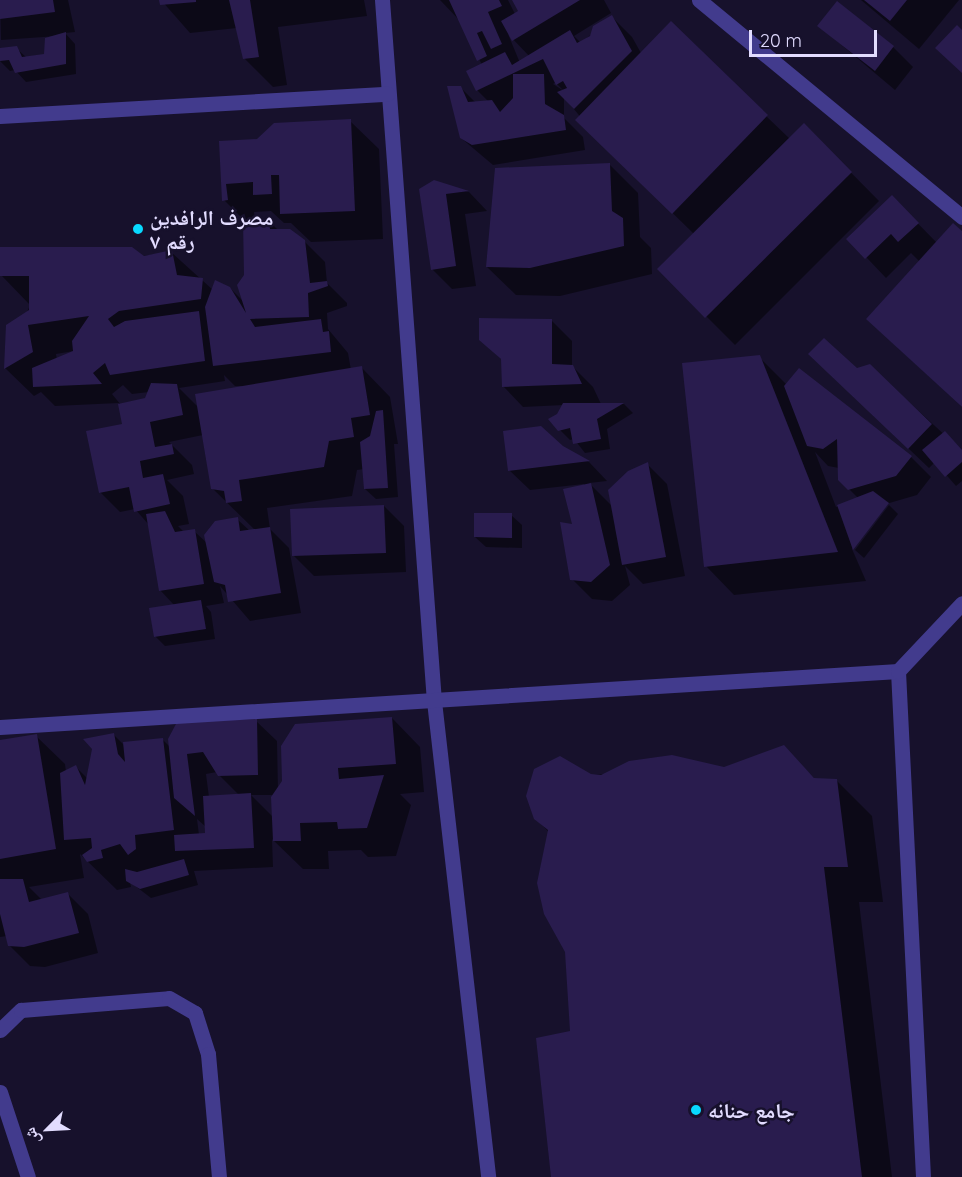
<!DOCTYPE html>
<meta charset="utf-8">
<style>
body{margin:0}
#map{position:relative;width:962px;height:1177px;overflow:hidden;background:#17112c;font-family:Quicksand,"Noto Naskh Arabic",sans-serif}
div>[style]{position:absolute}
.shadow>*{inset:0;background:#0007}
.building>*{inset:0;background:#291c4e}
.minor>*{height:15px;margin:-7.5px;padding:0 7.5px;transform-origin:7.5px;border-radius:7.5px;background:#423b8d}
.dots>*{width:16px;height:16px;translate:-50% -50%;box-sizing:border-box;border:3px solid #17112c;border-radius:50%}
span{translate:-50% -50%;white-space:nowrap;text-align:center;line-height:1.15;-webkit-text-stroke:5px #17112c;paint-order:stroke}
.poi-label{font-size:21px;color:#e2dcff;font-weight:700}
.left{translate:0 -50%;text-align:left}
.north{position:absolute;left:18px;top:1099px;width:60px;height:60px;-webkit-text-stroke:4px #17112c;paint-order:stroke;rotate:246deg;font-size:16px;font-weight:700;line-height:24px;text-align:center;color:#e2dcff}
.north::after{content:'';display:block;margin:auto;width:21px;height:27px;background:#e2dcff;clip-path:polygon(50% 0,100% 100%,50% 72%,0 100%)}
.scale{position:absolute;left:749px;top:30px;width:128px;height:27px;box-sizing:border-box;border:3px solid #e2dcff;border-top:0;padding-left:8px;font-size:18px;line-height:21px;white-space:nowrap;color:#e2dcff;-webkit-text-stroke:4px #17112c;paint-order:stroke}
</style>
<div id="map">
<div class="shadow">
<i style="clip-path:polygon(0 0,68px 0,75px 32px,65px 33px,75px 44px,76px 74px,26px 82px,15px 70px,10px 71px,0 61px,0 49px,16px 48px,27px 58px,45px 55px,58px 36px,1px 40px)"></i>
<i style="clip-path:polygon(161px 0,364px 0,367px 16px,278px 27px,287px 85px,273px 87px,244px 58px,237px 28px,190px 33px)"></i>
<i style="clip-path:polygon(evenodd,440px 0,508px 0,515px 14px,520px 11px,513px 0,604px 0,611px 13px,574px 36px,581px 43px,612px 17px,632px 37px,641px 53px,766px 116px,790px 139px,804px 125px,879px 201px,735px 345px,659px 269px,694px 234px,606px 148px,564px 97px,564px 118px,583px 137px,585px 150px,493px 165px,461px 138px,460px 87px,476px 103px,489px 102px,478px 91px,468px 71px,482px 65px,461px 22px,440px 0,508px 34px,531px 58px,520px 63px,508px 34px,440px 0,556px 82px,557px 84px,564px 91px,553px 84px,556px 82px)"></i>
<i style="clip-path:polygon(861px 0,959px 0,919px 49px)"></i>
<i style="clip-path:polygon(819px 26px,893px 47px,913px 67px,895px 90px)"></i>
<i style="clip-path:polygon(evenodd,350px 121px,379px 149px,383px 239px,311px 242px,291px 223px,284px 223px,271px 211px,254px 212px,255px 221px,269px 221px,278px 230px,304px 241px,325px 262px,327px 283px,347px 303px,347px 306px,327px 313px,328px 329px,348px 353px,351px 370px,362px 368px,390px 397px,398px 444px,394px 444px,398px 497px,376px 499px,365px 489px,364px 469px,357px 470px,352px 496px,267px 508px,270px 529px,289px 548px,301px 613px,250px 621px,220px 586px,224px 603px,206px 606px,211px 612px,215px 639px,165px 646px,155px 636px,175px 606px,160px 590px,149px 525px,135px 509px,120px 512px,100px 492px,123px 425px,119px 403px,55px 406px,41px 392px,34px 396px,5px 368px,30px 305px,2px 276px,171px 252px,213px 290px,230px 288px,245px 303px,244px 220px,224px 200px,221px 143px,258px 140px,350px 121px,74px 351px,57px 360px,56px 354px,74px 351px,350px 121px,224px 375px,235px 386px,250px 386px,199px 408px,179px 388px,225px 381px,224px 375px,350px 121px,123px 385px,132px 394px,149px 392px,146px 399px,121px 405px,112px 394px,123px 385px,350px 121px,203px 435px,212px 488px,255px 530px,250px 531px,237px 519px,208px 544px,194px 531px,184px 532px,178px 526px,189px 524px,183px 496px,167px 480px,194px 474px,192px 465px,169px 442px,203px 435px)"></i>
<i style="clip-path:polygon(609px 164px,638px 193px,640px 237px,651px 248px,652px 274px,560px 296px,516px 295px,487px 267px)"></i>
<i style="clip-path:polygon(435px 182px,469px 192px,487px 211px,465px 214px,476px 286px,452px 289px,432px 269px)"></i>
<i style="clip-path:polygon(892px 197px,937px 243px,962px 233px,962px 407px,897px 347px,920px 262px,911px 253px,886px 278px,849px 239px)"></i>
<i style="clip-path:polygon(552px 321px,572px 341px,572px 366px,593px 387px,601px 404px,624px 404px,633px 413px,607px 429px,610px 449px,585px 453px,574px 439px,570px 440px,550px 420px,558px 416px,564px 405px,523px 407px,503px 386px,503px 361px,480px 339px)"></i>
<i style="clip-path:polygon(evenodd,759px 357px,787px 385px,911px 457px,931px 477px,917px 495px,886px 504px,852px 549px,866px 581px,734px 595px,706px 566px,759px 357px,815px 452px,828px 466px,839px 468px,839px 479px,858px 498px,836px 507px,815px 452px)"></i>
<i style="clip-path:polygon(870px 366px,962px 451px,962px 481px,956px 486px,935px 462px,929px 468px,830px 374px)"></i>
<i style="clip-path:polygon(562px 448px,589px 462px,607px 481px,589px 483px,613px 507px,647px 464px,667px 484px,685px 576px,643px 584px,625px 566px,630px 585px,612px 601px,592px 599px,572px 579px,574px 526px,584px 484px,530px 490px,509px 470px)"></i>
<i style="clip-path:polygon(889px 505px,898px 514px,864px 558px,855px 550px)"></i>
<i style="clip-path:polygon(384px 506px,404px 526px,406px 572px,314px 576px,294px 556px)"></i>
<i style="clip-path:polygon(511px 515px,522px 525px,522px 548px,486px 547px,475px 537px)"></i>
<i style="clip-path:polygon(evenodd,392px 718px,420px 747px,424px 792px,400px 794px,411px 805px,396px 856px,368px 857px,361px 850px,328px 851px,329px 869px,303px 869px,272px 839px,273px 867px,194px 871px,198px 885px,151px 898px,130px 882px,131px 887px,117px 890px,80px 854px,84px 878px,29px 887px,42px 900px,68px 894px,88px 914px,98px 953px,45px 967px,30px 966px,9px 945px,7px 936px,0 937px,0 742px,36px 736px,65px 764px,66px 772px,76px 767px,88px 779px,113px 734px,125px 746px,162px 739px,170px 747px,256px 721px,277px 741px,278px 790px,392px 718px,217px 772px,219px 775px,239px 795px,209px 797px,206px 774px,217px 772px,392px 718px,251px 795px,274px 795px,273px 817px,251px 795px,392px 718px,197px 819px,206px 827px,207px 834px,199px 835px,197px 819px)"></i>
<i style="clip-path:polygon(783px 747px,816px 780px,836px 780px,872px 816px,883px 902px,859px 902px,892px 1177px,553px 1177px,571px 1032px,567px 951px,549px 832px,535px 818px,590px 775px,724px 768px)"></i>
</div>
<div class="building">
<i style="clip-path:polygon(0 0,53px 0,55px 12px,0 19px)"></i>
<i style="clip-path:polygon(159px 0,196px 0,196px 2px,160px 5px)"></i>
<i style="clip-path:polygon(229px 0,250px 0,259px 57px,243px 59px)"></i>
<i style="clip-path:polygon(449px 0,499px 0,502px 6px,488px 12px,502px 44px,491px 49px,482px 31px,477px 33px,487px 56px,477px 61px)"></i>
<i style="clip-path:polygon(512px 0,580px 0,512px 41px,501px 21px,518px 11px)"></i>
<i style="clip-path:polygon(864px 0,907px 0,890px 21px)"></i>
<i style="clip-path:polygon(837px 1px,894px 46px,875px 71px,817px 26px)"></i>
<i style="clip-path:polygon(612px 15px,632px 51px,574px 109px,557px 92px,567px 88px,563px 81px,556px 85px,543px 59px,476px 91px,466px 71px,505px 52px,512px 65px,570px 30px,577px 43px,590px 36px,593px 26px)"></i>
<i style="clip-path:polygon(671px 21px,768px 115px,672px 214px,575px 120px)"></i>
<i style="clip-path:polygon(957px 25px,962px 30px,962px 73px,935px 48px)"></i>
<i style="clip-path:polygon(66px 32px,66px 64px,15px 73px,9px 60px,0 61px,0 48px,17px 46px,22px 57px,44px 54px,45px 38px)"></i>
<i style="clip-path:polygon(513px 74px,544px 74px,545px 104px,564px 115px,566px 130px,472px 145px,460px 138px,447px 86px,461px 86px,468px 102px,492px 100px,500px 112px,513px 98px)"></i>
<i style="clip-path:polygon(351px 119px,355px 211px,280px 214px,279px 175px,271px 175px,272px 194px,253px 195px,253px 182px,226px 184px,228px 200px,222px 201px,219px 141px,257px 139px,274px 123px)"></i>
<i style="clip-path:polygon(804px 123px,852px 172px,705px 318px,657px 269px)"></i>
<i style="clip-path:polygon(610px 163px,612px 211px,623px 218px,624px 246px,530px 268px,486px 267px,495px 168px)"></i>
<i style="clip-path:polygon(434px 180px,469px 191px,446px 194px,456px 266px,431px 270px,419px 189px)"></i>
<i style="clip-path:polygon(892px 195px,919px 223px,898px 242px,891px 234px,865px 259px,846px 239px)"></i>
<i style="clip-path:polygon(269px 219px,270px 229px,290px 229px,305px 240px,310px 283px,327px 281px,328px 286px,308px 293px,309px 317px,250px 319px,255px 327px,321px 319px,323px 332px,329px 331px,331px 352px,213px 366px,205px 307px,215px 280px,230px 287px,246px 313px,237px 285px,244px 275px,243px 220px)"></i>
<i style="clip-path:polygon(953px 223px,962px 231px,962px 407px,866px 319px)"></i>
<i style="clip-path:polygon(0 247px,132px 247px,144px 256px,172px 250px,177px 275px,203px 278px,201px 299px,119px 311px,108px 319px,114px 327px,125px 321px,199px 311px,205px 361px,110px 375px,105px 363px,93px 373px,102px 384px,33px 387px,32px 368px,73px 351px,72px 341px,89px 316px,28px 325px,33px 352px,4px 369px,6px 325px,29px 310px,29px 276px,0 276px)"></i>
<i style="clip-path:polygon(479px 318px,552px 319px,552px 364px,573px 365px,582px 384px,502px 387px,501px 359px,479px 340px)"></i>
<i style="clip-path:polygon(824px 338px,857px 368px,870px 364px,932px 424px,908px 449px,808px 354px)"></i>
<i style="clip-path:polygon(760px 355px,838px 552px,704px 567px,682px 363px)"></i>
<i style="clip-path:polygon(362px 366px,370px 415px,351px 418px,354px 437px,329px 441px,324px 467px,239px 480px,242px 501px,226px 503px,224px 491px,211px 489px,195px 394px)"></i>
<i style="clip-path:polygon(799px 368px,912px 456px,896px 476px,848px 490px,838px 480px,837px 439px,823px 449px,807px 446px,784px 386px)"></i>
<i style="clip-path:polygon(151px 383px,177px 384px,183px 415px,150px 422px,155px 447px,172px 444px,174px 454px,140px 461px,143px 478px,163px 474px,170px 504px,134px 512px,129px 487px,99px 493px,86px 431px,122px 424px,118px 404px,145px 398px)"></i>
<i style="clip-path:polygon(563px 403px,624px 403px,597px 419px,601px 439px,573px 444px,570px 428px,558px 431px,548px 419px,557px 414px)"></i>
<i style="clip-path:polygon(383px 410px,388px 488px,364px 489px,360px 442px,370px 436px,376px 411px)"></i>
<i style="clip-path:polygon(541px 426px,563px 446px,590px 461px,508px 471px,503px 431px)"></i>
<i style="clip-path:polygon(945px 431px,962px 450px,962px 462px,945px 477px,922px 450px)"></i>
<i style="clip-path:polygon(648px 462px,666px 557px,622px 565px,608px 490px,628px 471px)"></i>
<i style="clip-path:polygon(591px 483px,610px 565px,591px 582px,570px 580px,560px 522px,572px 524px,563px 489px)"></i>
<i style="clip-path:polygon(873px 491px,889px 503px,853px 550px,837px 505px)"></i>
<i style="clip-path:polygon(384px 505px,386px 553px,292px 556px,290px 509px)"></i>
<i style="clip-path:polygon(165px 511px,175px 532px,195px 529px,204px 584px,159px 591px,146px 514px)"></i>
<i style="clip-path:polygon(474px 513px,512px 513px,512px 538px,474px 537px)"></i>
<i style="clip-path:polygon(238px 517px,240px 531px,270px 527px,281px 593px,228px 602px,225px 585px,214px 582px,204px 535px,215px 521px)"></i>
<i style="clip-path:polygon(201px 600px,206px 629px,154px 637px,149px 608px)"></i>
<i style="clip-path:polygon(392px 717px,396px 764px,338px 768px,339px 779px,384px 775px,367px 828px,338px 829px,337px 822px,300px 823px,301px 841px,273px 841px,271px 797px,282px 781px,281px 746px,295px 724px)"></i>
<i style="clip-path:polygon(257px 719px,258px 775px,218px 776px,203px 752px,187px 754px,195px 816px,174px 798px,168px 739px,177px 722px)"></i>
<i style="clip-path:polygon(114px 733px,118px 754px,125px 762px,123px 742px,163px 738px,174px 830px,135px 835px,136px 849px,128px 855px,120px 844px,101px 850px,103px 858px,87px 862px,82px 855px,92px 848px,91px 838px,64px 840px,60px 773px,76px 765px,85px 785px,92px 749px,83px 739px)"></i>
<i style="clip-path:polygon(37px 734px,56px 849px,0 859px,0 740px)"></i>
<i style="clip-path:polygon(784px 745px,814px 778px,837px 779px,848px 867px,824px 867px,862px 1177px,551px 1177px,536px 1038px,570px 1031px,565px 952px,544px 914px,537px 883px,548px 830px,534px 819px,526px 796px,534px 769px,560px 756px,591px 774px,601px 775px,629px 761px,672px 755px,724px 767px)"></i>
<i style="clip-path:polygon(251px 793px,254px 848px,175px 851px,174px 835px,205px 833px,203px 796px)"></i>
<i style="clip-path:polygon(184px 859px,189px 875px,140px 889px,126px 881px,125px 869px,137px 872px)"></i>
<i style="clip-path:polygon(0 879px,23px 879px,29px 902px,68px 892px,79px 933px,24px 947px,8px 946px,0 914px)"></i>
</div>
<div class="minor">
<i style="left:382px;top:0;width:703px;rotate:85.76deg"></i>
<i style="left:434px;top:701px;width:479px;rotate:83.5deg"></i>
<i style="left:699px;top:0;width:341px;rotate:39.5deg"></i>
<i style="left:0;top:116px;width:388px;rotate:-3.3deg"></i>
<i style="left:898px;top:671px;width:507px;rotate:87.17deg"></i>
<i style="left:0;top:727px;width:900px;rotate:-3.57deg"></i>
<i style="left:898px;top:671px;width:93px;rotate:-46.7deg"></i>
<i style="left:0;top:1030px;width:29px;rotate:-44deg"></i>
<i style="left:21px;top:1010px;width:148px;rotate:-4.6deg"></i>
<i style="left:169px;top:998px;width:30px;rotate:30deg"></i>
<i style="left:195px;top:1013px;width:43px;rotate:72.4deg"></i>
<i style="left:208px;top:1054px;width:123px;rotate:84.9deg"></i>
<i style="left:0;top:1092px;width:89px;rotate:71.8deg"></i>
</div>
<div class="dots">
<i style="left:138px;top:229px;background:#08d9ff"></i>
<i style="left:696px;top:1110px;background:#08d9ff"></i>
</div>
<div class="poi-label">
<span class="left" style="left:150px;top:229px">مصرف الرافدين<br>رقم ٧</span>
<span class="left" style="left:708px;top:1110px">جامع حنانه</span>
</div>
<div class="north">ش</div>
<div class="scale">20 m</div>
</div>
